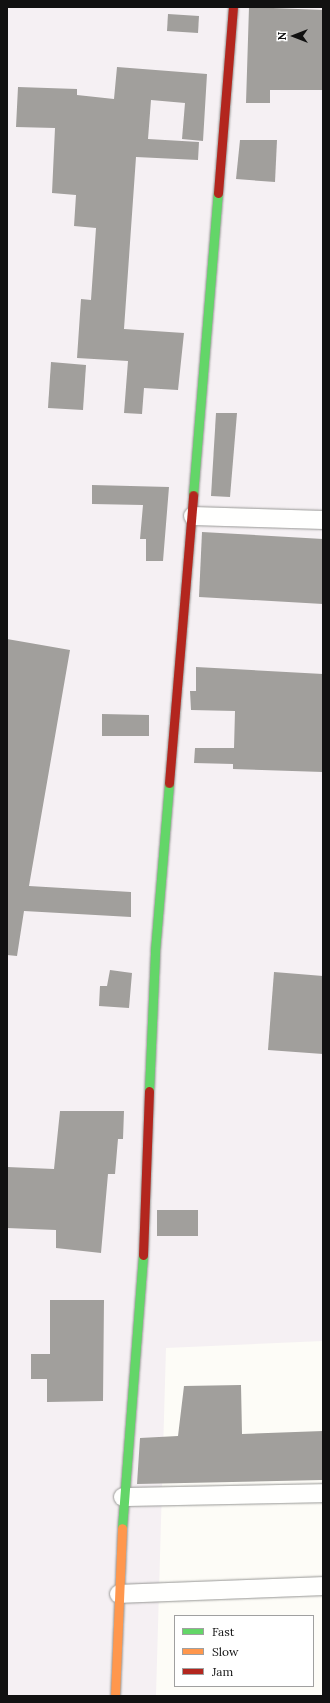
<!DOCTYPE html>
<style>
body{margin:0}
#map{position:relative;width:330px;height:1703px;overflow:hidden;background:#fdfcf7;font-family:Lora,serif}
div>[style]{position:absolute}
.industrial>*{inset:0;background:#f5f0f3}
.building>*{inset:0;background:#a19f9c}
.roads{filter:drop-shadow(0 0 1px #979795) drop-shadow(0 0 1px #979795)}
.street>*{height:18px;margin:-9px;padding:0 9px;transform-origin:9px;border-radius:9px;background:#fffffe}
.fast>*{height:9px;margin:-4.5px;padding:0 4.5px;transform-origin:4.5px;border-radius:4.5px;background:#63d668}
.slow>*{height:9px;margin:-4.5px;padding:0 4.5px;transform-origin:4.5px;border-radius:4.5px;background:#ff974d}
.jam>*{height:9px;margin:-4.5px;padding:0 4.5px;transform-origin:4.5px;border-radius:4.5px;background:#b3261e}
span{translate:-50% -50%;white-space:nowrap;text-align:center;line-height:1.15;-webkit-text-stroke:4px #fff;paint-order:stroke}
.frame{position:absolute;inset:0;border:8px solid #111;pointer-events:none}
.legend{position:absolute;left:174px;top:1615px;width:140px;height:72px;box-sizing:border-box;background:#fff;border:1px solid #a0a0a0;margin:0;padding:5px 7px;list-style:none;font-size:12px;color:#111}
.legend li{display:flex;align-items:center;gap:8px;height:20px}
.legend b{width:20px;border:1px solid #a0a0a0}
.north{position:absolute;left:274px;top:16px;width:40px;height:40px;-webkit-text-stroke:3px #fff;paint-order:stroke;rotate:270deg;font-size:11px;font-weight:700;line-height:16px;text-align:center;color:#111}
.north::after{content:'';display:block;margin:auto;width:14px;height:18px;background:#111;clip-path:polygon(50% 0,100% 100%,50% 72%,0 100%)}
</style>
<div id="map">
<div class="industrial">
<i style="clip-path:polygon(7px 7px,323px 7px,323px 1341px,166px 1348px,156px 1696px,7px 1696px)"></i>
</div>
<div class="building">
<i style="clip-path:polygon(249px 7px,323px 10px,323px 90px,270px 90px,270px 103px,246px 103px)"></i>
<i style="clip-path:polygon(168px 14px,199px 16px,198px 33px,167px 31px)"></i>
<i style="clip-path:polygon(117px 67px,207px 74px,203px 141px,182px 139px,185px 103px,151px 100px,148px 139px,199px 142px,198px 160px,136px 157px,124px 329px,184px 333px,178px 390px,144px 388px,142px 414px,124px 413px,128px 361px,77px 358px,81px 299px,91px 300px,96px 228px,74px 226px,76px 195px,52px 193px,55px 128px,16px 127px,18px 87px,77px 89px,77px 95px,114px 99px)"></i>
<i style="clip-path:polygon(240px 140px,277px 140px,275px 182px,236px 179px)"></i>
<i style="clip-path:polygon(51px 362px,86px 365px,83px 410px,48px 408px)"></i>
<i style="clip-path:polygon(216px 413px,237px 413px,230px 497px,211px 496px)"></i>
<i style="clip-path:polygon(92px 485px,169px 487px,163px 561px,146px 561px,146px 539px,140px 539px,143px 505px,92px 504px)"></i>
<i style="clip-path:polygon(202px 532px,323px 539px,323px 604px,199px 597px)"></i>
<i style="clip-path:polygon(7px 639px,70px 650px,29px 886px,131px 892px,131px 917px,24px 911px,17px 956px,7px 955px)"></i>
<i style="clip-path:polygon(196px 667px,323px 674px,323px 772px,233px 769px,233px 764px,194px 763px,195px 748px,234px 748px,235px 711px,191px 710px,190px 691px,196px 691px)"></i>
<i style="clip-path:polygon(102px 714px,149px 715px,149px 736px,102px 736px)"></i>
<i style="clip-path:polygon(110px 970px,132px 973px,129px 1008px,99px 1006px,100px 986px,107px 986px)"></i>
<i style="clip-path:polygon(274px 972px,323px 976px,323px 1054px,268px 1050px)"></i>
<i style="clip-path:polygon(60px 1111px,124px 1111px,123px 1139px,118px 1139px,115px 1174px,108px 1174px,101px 1253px,56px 1248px,56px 1230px,7px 1228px,7px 1167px,54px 1169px)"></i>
<i style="clip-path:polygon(157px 1210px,198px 1210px,198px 1236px,157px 1236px)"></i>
<i style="clip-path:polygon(50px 1300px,104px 1300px,103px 1401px,47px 1402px,47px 1379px,31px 1379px,31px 1354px,50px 1354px)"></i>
<i style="clip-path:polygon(241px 1385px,242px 1434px,323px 1431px,323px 1480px,137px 1484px,140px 1438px,178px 1436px,184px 1386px)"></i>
</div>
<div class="roads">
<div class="street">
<i style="left:193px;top:516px;width:130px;rotate:1.8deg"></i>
<i style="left:123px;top:1497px;width:200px;rotate:-1.1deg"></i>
<i style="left:119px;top:1594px;width:204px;rotate:-2.2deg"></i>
</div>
<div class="fast">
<i style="left:193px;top:495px;width:303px;rotate:-85.3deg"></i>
<i style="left:149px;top:1091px;width:140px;rotate:-87.5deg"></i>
<i style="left:155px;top:951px;width:169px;rotate:-85.2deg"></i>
<i style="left:122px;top:1528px;width:274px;rotate:-85.6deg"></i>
</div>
<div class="slow">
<i style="left:115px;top:1696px;width:168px;rotate:-87.6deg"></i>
</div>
<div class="jam">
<i style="left:218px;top:193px;width:187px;rotate:-85.4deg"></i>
<i style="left:169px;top:783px;width:289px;rotate:-85.2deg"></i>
<i style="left:143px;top:1255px;width:164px;rotate:-87.9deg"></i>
</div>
</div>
<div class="frame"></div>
<ul class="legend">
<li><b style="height:5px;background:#63d668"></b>Fast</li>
<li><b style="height:5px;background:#ff974d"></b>Slow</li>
<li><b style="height:5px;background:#b3261e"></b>Jam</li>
</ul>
<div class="north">N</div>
</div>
